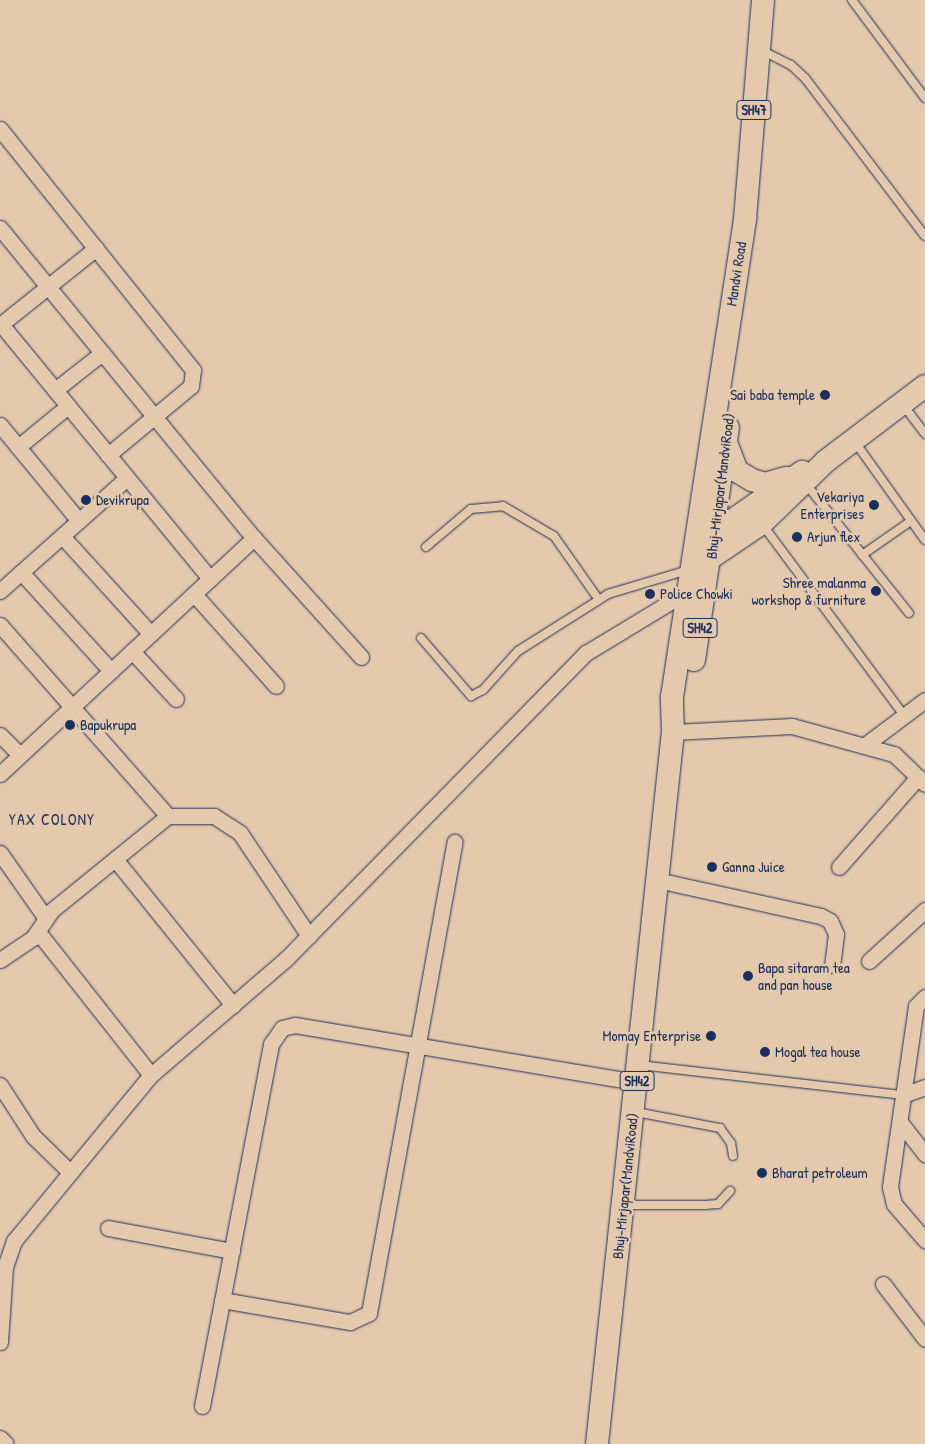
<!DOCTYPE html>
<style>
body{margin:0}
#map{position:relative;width:925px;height:1444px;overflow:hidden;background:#e5c9ac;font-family:"Patrick Hand",sans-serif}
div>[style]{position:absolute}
.roads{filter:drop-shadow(0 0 1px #1b2f5e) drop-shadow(0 0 1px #1b2f5e)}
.service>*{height:8px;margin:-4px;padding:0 4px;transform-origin:4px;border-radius:4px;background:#e5c9ac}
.minor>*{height:15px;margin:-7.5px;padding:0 7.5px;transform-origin:7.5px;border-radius:7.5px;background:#e5c9ac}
.primary>*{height:22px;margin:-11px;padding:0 11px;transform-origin:11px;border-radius:11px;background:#e5c9ac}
.dots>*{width:14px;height:14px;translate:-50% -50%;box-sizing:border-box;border:2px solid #e5c9ac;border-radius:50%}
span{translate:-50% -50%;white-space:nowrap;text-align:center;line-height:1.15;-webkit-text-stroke:5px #e5c9ac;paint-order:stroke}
.shield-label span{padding:1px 4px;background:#e5c9ac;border:1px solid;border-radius:4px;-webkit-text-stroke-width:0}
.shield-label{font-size:14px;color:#1b2f5e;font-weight:700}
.street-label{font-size:15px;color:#1b2f5e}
.poi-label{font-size:15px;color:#1b2f5e}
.right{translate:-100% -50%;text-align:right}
.left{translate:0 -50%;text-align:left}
.neighbourhood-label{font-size:16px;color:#1b2f5e;letter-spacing:1px}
</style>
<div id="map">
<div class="roads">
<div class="service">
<i style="left:852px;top:0;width:122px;rotate:53.3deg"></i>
<i style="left:761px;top:50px;width:34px;rotate:27deg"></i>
<i style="left:791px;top:65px;width:19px;rotate:43deg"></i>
<i style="left:805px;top:78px;width:198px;rotate:52.8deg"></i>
<i style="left:904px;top:406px;width:35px;rotate:53deg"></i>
<i style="left:855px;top:442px;width:120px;rotate:54.5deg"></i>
<i style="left:806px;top:484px;width:165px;rotate:51.4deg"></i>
<i style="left:762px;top:524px;width:238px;rotate:53.4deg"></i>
<i style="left:426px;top:547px;width:59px;rotate:-40.2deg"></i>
<i style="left:471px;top:509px;width:32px;rotate:-5deg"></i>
<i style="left:503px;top:506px;width:59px;rotate:30.5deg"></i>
<i style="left:554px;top:536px;width:78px;rotate:54.9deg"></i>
<i style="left:862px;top:555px;width:60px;rotate:-34.8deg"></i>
<i style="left:421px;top:638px;width:77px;rotate:49.2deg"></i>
<i style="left:471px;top:696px;width:13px;rotate:-27deg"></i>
<i style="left:483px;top:690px;width:52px;rotate:-48.1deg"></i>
<i style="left:518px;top:651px;width:107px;rotate:-32.3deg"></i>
<i style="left:608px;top:594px;width:84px;rotate:-16.7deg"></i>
<i style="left:639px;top:1065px;width:266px;rotate:6.5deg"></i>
<i style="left:636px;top:1112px;width:86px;rotate:10.8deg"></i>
<i style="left:720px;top:1128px;width:19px;rotate:54deg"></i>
<i style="left:731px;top:1143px;width:13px;rotate:81deg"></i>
<i style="left:625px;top:1205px;width:80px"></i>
<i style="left:705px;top:1205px;width:13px;rotate:-4deg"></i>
<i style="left:718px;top:1204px;width:18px;rotate:-47deg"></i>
</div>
<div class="minor">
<i style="left:0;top:129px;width:309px;rotate:51.3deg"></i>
<i style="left:193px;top:370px;width:16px;rotate:97deg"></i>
<i style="left:191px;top:386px;width:108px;rotate:140.3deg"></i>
<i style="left:0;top:228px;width:401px;rotate:50.7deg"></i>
<i style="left:254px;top:538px;width:160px;rotate:48deg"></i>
<i style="left:0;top:323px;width:331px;rotate:50.6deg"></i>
<i style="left:0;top:325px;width:123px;rotate:-38.7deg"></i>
<i style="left:55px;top:390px;width:60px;rotate:-38.2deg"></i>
<i style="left:0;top:425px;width:124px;rotate:50.5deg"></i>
<i style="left:18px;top:447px;width:65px;rotate:-39.4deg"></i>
<i style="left:62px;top:536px;width:132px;rotate:47.8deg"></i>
<i style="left:21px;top:572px;width:134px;rotate:47.7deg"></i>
<i style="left:0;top:591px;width:170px;rotate:-41.7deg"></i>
<i style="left:194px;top:594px;width:123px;rotate:48.3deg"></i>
<i style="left:0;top:625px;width:254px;rotate:48.7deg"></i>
<i style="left:132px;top:651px;width:65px;rotate:47.5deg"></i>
<i style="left:673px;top:732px;width:119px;rotate:-2.9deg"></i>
<i style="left:792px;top:726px;width:106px;rotate:15.4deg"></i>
<i style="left:894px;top:754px;width:43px;rotate:44.1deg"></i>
<i style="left:0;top:735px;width:28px;rotate:45deg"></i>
<i style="left:865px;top:745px;width:75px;rotate:-36.9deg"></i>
<i style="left:0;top:774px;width:347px;rotate:-42.9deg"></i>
<i style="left:0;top:853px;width:78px;rotate:54.9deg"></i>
<i style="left:115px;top:859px;width:188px;rotate:51.1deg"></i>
<i style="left:839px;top:867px;width:120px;rotate:-48.7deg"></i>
<i style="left:657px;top:880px;width:168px;rotate:12.4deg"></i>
<i style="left:821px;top:916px;width:10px;rotate:29deg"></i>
<i style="left:830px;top:921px;width:14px;rotate:65deg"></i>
<i style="left:836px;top:934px;width:31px;rotate:97deg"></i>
<i style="left:38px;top:932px;width:182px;rotate:51.7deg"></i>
<i style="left:0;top:960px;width:40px;rotate:-34deg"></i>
<i style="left:33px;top:938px;width:32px;rotate:-56deg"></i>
<i style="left:51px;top:911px;width:151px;rotate:-39.1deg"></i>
<i style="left:168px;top:816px;width:46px"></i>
<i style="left:214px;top:816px;width:31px;rotate:33deg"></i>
<i style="left:240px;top:833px;width:124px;rotate:56.2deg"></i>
<i style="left:869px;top:961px;width:76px;rotate:-42.3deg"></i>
<i style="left:925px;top:997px;width:13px;rotate:135deg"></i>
<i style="left:916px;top:1006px;width:183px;rotate:98.2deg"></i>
<i style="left:890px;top:1187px;width:17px;rotate:77deg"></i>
<i style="left:894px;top:1204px;width:48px;rotate:49.3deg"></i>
<i style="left:0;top:1085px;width:61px;rotate:57.1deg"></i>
<i style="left:33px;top:1136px;width:52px;rotate:44.2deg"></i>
<i style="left:903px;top:1095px;width:23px;rotate:-20deg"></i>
<i style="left:900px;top:1122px;width:41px;rotate:52deg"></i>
<i style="left:108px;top:1228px;width:126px;rotate:10.5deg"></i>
<i style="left:883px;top:1284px;width:69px;rotate:52.6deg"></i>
<i style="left:222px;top:1300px;width:130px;rotate:9.8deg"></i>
<i style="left:350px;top:1322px;width:21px;rotate:-25deg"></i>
<i style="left:369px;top:1313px;width:479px;rotate:-79.7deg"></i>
<i style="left:0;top:1342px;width:75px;rotate:-86.2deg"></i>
<i style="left:5px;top:1267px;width:28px;rotate:-71deg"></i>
<i style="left:14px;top:1241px;width:215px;rotate:-50.5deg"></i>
<i style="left:151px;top:1075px;width:178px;rotate:-40.7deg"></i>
<i style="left:286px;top:959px;width:429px;rotate:-45.6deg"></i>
<i style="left:586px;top:653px;width:122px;rotate:-31.2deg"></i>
<i style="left:202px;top:1406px;width:369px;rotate:-79.2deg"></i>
<i style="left:271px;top:1044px;width:19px;rotate:-55deg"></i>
<i style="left:282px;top:1028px;width:13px;rotate:-13deg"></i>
<i style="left:295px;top:1025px;width:347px;rotate:9.5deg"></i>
<i style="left:0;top:1438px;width:8px;rotate:45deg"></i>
</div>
<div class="primary">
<i style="left:727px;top:445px;width:28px;rotate:69deg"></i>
<i style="left:737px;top:471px;width:17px;rotate:31deg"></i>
<i style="left:752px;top:480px;width:14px;rotate:17deg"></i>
<i style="left:765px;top:484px;width:22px;rotate:-16deg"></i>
<i style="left:707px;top:538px;width:116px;rotate:-34.8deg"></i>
<i style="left:703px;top:563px;width:71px;rotate:-34.1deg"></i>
<i style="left:762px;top:523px;width:89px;rotate:-44.1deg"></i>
<i style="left:826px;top:461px;width:124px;rotate:-37.1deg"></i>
<i style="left:694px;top:660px;width:235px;rotate:-81.7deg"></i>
<i style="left:597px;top:1444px;width:716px;rotate:-83.91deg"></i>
<i style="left:673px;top:732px;width:35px;rotate:-92deg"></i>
<i style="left:672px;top:697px;width:484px;rotate:-81.3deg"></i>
<i style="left:745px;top:219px;width:220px;rotate:-85.3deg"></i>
</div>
</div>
<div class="dots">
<i style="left:825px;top:395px;background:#1b2f5e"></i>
<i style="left:86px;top:500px;background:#1b2f5e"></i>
<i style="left:874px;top:505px;background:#1b2f5e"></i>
<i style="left:797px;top:537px;background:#1b2f5e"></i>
<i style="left:876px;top:591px;background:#1b2f5e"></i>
<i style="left:650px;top:594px;background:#1b2f5e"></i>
<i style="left:70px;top:725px;background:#1b2f5e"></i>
<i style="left:712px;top:867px;background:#1b2f5e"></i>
<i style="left:748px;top:976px;background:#1b2f5e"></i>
<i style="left:711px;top:1036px;background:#1b2f5e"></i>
<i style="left:765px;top:1052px;background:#1b2f5e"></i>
<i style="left:762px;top:1173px;background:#1b2f5e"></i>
</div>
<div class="shield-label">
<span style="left:754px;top:110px">SH47</span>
<span style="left:700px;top:628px">SH42</span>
<span style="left:637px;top:1081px">SH42</span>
</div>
<div class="street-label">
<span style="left:736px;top:274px;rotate:-81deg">Mandvi Road</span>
<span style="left:720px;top:486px;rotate:-83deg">Bhuj-Mirjapar(MandviRoad)</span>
<span style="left:625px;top:1186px;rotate:-84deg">Bhuj-Mirjapar(MandviRoad)</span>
</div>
<div class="poi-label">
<span class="right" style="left:815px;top:395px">Sai baba temple</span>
<span class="right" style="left:864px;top:505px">Vekariya<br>Enterprises</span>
<span class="left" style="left:96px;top:500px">Devikrupa</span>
<span class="left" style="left:807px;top:537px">Arjun flex</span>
<span class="right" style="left:866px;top:591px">Shree malanma<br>workshop &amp; furniture</span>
<span class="left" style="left:660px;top:594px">Police Chowki</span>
<span class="left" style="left:80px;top:725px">Bapukrupa</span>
<span class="left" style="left:722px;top:867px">Ganna Juice</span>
<span class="left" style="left:758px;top:976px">Bapa sitaram tea<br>and pan house</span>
<span class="right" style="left:701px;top:1036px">Momay Enterprise</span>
<span class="left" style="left:775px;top:1052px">Mogal tea house</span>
<span class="left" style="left:772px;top:1173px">Bharat petroleum</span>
</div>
<div class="neighbourhood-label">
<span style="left:52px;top:819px">YAX COLONY</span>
</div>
</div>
